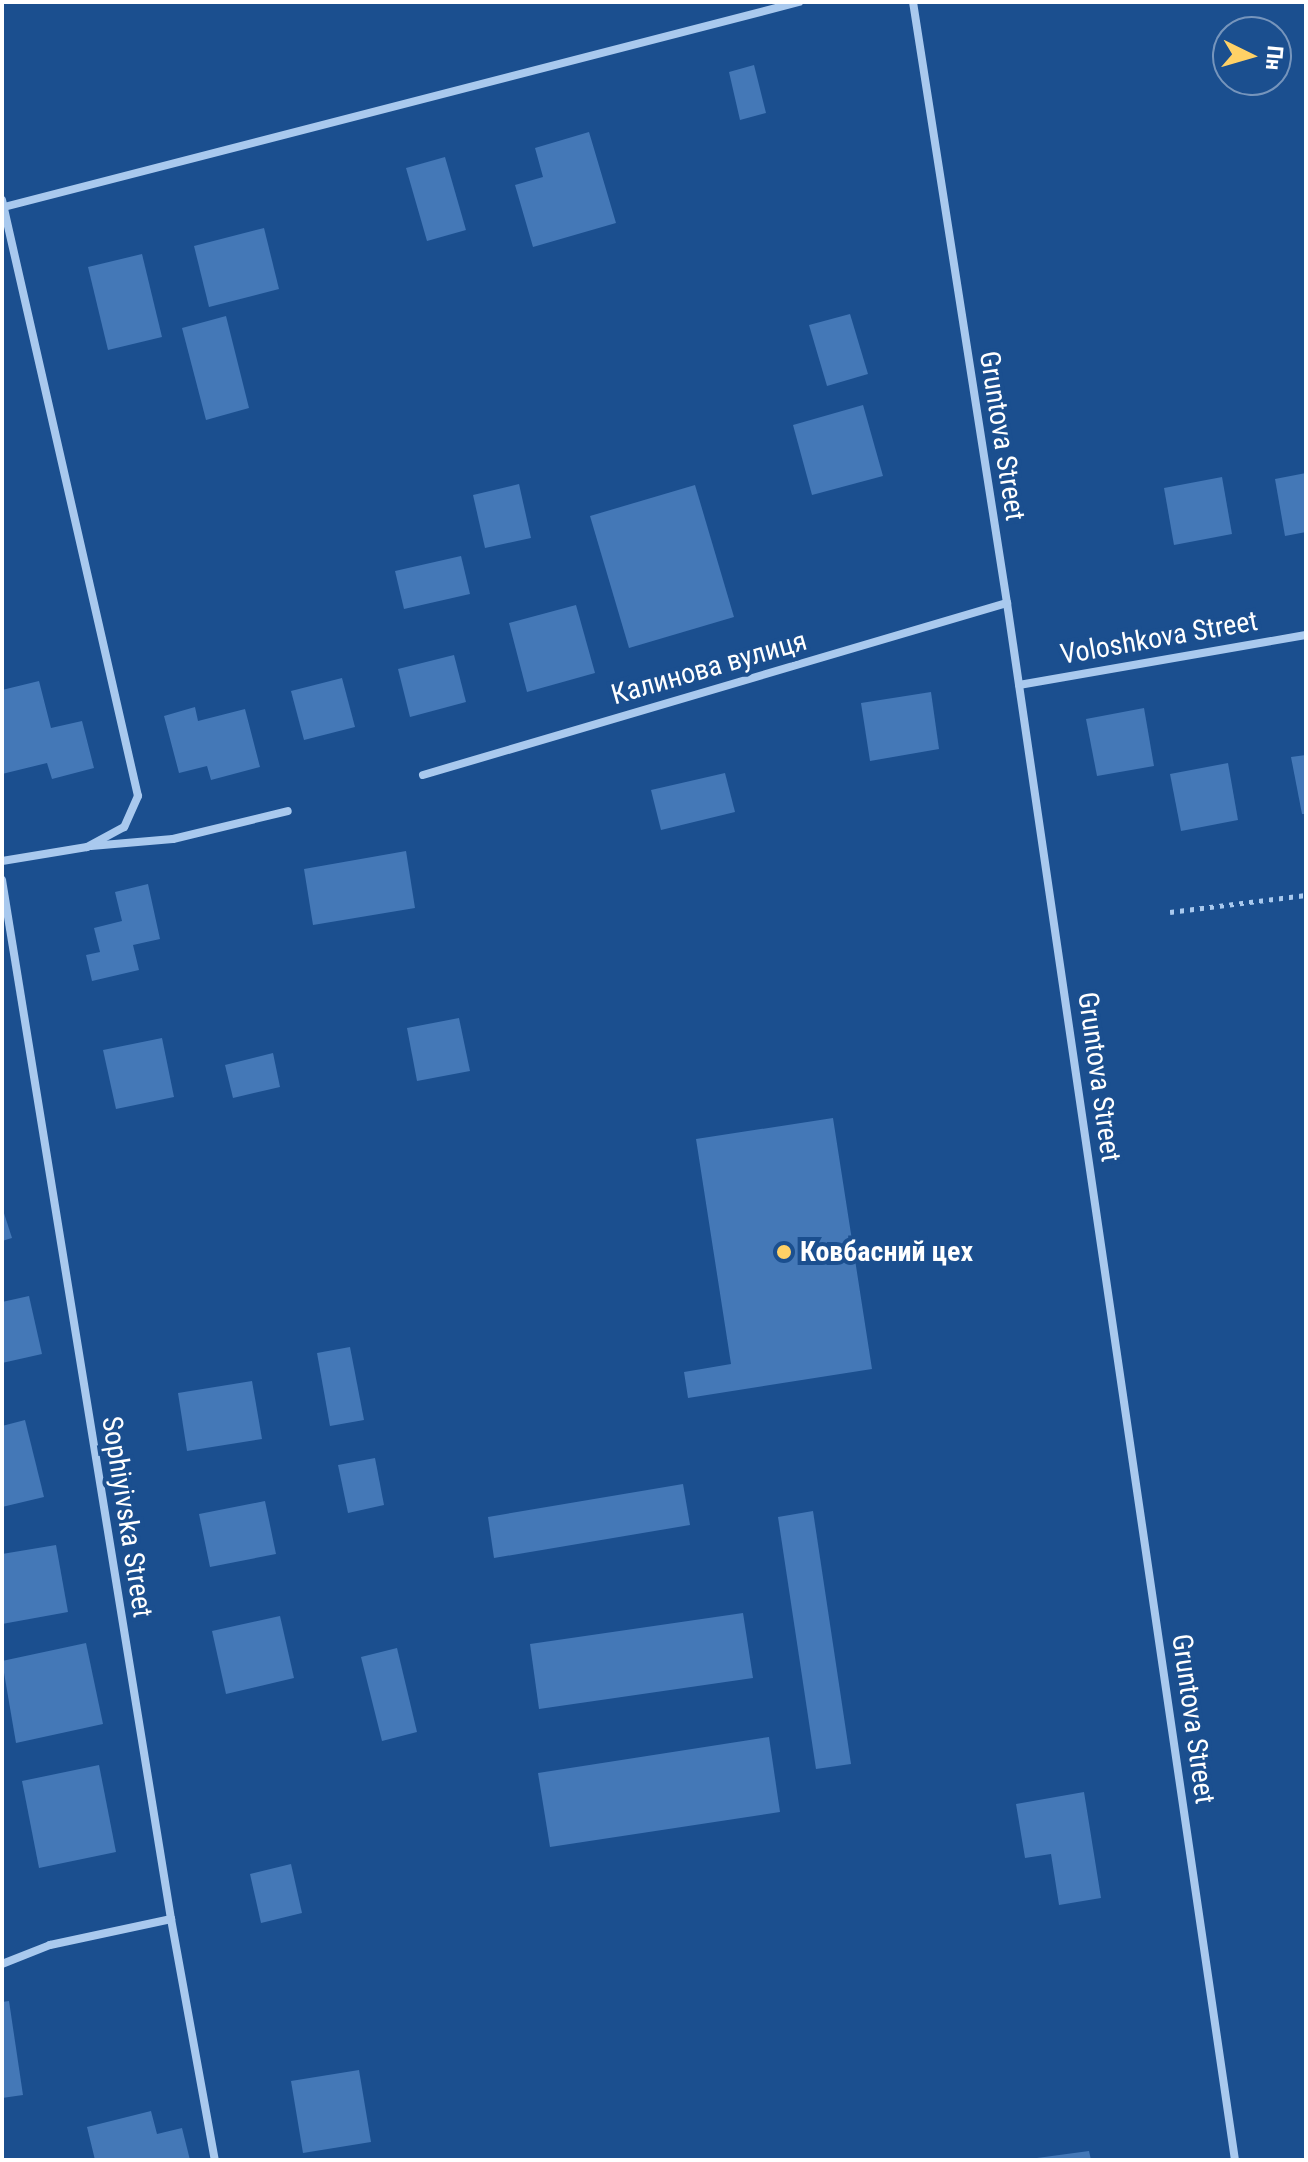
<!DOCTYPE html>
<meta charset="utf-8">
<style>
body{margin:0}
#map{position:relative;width:1308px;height:2162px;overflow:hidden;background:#1b4f8f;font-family:"Roboto Condensed",sans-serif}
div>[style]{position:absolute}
.building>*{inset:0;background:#4478b7}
.path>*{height:5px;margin-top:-2.5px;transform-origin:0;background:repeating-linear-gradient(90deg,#a9c9ee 0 4px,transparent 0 10px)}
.minor>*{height:8px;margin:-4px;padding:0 4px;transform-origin:4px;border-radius:4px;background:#a9c9ee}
.dots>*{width:22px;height:22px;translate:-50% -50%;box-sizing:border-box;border:4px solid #1b4f8f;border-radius:50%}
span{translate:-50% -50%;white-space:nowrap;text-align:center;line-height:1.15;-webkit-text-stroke:8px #1b4f8f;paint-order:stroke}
.street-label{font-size:28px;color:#fff}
.poi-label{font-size:28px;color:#fff;font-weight:700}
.left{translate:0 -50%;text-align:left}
.frame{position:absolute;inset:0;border:4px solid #fff;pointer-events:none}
.north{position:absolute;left:1212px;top:16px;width:80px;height:80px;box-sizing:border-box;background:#1b4f8f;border:2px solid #7695bc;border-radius:50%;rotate:95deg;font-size:22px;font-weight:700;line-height:32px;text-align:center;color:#fff}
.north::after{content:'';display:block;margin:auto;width:28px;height:36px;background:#ffd166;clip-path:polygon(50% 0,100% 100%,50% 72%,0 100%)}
</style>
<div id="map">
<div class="building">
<i style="clip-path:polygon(754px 65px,766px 113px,740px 120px,729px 72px)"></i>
<i style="clip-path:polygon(589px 132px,616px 223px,533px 247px,515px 185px,543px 177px,535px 148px)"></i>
<i style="clip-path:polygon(445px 157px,466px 230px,427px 241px,406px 168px)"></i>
<i style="clip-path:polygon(264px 228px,279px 289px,209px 307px,194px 246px)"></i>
<i style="clip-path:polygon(142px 254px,162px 337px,108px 350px,88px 267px)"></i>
<i style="clip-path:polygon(850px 314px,868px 374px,827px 386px,809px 325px)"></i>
<i style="clip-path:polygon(226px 316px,249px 408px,206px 420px,182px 328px)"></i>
<i style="clip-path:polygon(863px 405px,883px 476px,812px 495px,793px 425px)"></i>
<i style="clip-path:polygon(1306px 473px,1306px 532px,1285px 536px,1275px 479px)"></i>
<i style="clip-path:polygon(1222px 477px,1232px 534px,1174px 545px,1164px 488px)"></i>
<i style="clip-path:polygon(519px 484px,531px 538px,485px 548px,473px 495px)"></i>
<i style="clip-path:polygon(695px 485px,734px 617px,629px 648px,590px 516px)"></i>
<i style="clip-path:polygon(461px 556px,470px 594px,404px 609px,395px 571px)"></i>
<i style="clip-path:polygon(576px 605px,595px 673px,527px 692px,509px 623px)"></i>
<i style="clip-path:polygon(454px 655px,466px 702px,410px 717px,398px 669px)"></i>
<i style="clip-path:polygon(342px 678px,355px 727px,304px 740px,291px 691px)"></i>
<i style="clip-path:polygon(39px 681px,51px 728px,82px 721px,94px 768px,52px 779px,47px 763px,2px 774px,2px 690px)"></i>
<i style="clip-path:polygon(931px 692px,939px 749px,870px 761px,861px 703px)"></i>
<i style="clip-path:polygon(195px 707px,198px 721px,245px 709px,260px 767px,211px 780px,207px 766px,179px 773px,164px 716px)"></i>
<i style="clip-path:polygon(1144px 708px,1154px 766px,1097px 776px,1086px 719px)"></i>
<i style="clip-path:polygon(1306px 755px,1306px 814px,1302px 814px,1291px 757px)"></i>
<i style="clip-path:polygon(1228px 763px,1238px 820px,1181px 831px,1170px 774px)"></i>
<i style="clip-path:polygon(725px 773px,735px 812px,661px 830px,651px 790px)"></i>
<i style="clip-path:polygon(406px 851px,415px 908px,313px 925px,304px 869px)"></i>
<i style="clip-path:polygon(148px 884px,160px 939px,133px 945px,139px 970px,92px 981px,86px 955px,100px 952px,94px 928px,122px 921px,115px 892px)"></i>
<i style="clip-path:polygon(459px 1018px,470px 1071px,417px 1081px,407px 1028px)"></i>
<i style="clip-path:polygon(162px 1038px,174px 1097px,116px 1109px,103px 1050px)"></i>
<i style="clip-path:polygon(273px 1053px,280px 1087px,233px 1098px,225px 1065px)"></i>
<i style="clip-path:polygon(833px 1118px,872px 1369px,688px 1398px,684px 1372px,731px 1364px,696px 1139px)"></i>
<i style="clip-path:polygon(2px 1207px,12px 1238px,2px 1241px)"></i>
<i style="clip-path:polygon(29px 1296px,42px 1354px,2px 1363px,2px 1302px)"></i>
<i style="clip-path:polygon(350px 1347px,364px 1420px,330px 1426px,317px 1353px)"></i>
<i style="clip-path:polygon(252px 1381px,262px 1439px,187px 1451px,178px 1393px)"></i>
<i style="clip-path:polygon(25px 1420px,44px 1497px,2px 1507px,2px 1426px)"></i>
<i style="clip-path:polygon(375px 1458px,384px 1505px,348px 1513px,338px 1465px)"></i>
<i style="clip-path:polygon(683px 1484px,690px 1525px,494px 1558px,488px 1517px)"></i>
<i style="clip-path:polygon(265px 1501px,276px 1554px,210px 1567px,199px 1514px)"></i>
<i style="clip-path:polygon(813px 1511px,851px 1764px,816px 1769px,778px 1517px)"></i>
<i style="clip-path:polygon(56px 1545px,68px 1612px,2px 1624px,2px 1554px)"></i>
<i style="clip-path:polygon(743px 1613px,753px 1678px,539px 1709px,530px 1644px)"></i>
<i style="clip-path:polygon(280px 1616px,294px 1678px,226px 1694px,212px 1631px)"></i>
<i style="clip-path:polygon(86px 1643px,103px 1724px,16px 1743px,2px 1661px)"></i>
<i style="clip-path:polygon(397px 1648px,417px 1732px,382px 1741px,361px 1657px)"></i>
<i style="clip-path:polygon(769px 1737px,780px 1812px,550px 1847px,538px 1773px)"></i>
<i style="clip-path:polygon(99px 1765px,116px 1852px,39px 1868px,22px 1781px)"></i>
<i style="clip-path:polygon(1084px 1792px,1101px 1898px,1059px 1905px,1051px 1854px,1025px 1858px,1016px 1804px)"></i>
<i style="clip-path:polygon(291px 1864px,302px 1913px,261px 1923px,250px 1874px)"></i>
<i style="clip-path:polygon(9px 2001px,23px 2095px,2px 2098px,2px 2002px)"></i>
<i style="clip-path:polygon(359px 2070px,371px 2142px,303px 2153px,291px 2081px)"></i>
<i style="clip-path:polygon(151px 2111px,157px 2134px,182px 2128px,190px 2160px,95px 2160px,87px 2127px)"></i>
<i style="clip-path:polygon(1089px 2151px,1091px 2160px,1037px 2160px,1037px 2158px)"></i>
</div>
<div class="path">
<i style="left:1170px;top:912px;width:137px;rotate:-7.1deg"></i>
</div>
<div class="minor">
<i style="left:913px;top:2px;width:608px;rotate:81.11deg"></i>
<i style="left:1007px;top:603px;width:1574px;rotate:81.67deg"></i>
<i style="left:2px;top:200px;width:611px;rotate:77.15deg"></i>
<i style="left:138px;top:796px;width:34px;rotate:114deg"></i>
<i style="left:124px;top:827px;width:42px;rotate:151.6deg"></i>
<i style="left:87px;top:847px;width:86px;rotate:170.6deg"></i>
<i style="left:4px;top:207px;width:821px;rotate:-14.46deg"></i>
<i style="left:1019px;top:685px;width:291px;rotate:-9.9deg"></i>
<i style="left:423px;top:775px;width:609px;rotate:-16.41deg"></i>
<i style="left:91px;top:846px;width:82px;rotate:-4.9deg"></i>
<i style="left:173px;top:839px;width:118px;rotate:-13.7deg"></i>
<i style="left:2px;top:880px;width:1053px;rotate:80.76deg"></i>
<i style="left:171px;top:1919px;width:245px;rotate:79.7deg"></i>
<i style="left:2px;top:1964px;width:52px;rotate:-21.6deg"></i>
<i style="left:50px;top:1945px;width:124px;rotate:-12.1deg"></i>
</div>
<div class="dots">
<i style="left:784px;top:1252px;background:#ffd166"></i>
</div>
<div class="street-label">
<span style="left:1002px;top:436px;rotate:81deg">Gruntova Street</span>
<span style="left:1159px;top:638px;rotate:-10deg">Voloshkova Street</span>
<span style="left:709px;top:668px;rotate:-16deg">Калинова вулиця</span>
<span style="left:1099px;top:1077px;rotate:82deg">Gruntova Street</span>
<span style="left:127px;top:1517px;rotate:81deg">Sophiyivska Street</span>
<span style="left:1193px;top:1719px;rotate:82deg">Gruntova Street</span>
</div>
<div class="poi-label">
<span class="left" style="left:800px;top:1252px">Ковбасний цех</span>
</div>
<div class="frame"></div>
<div class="north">Пн</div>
</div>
